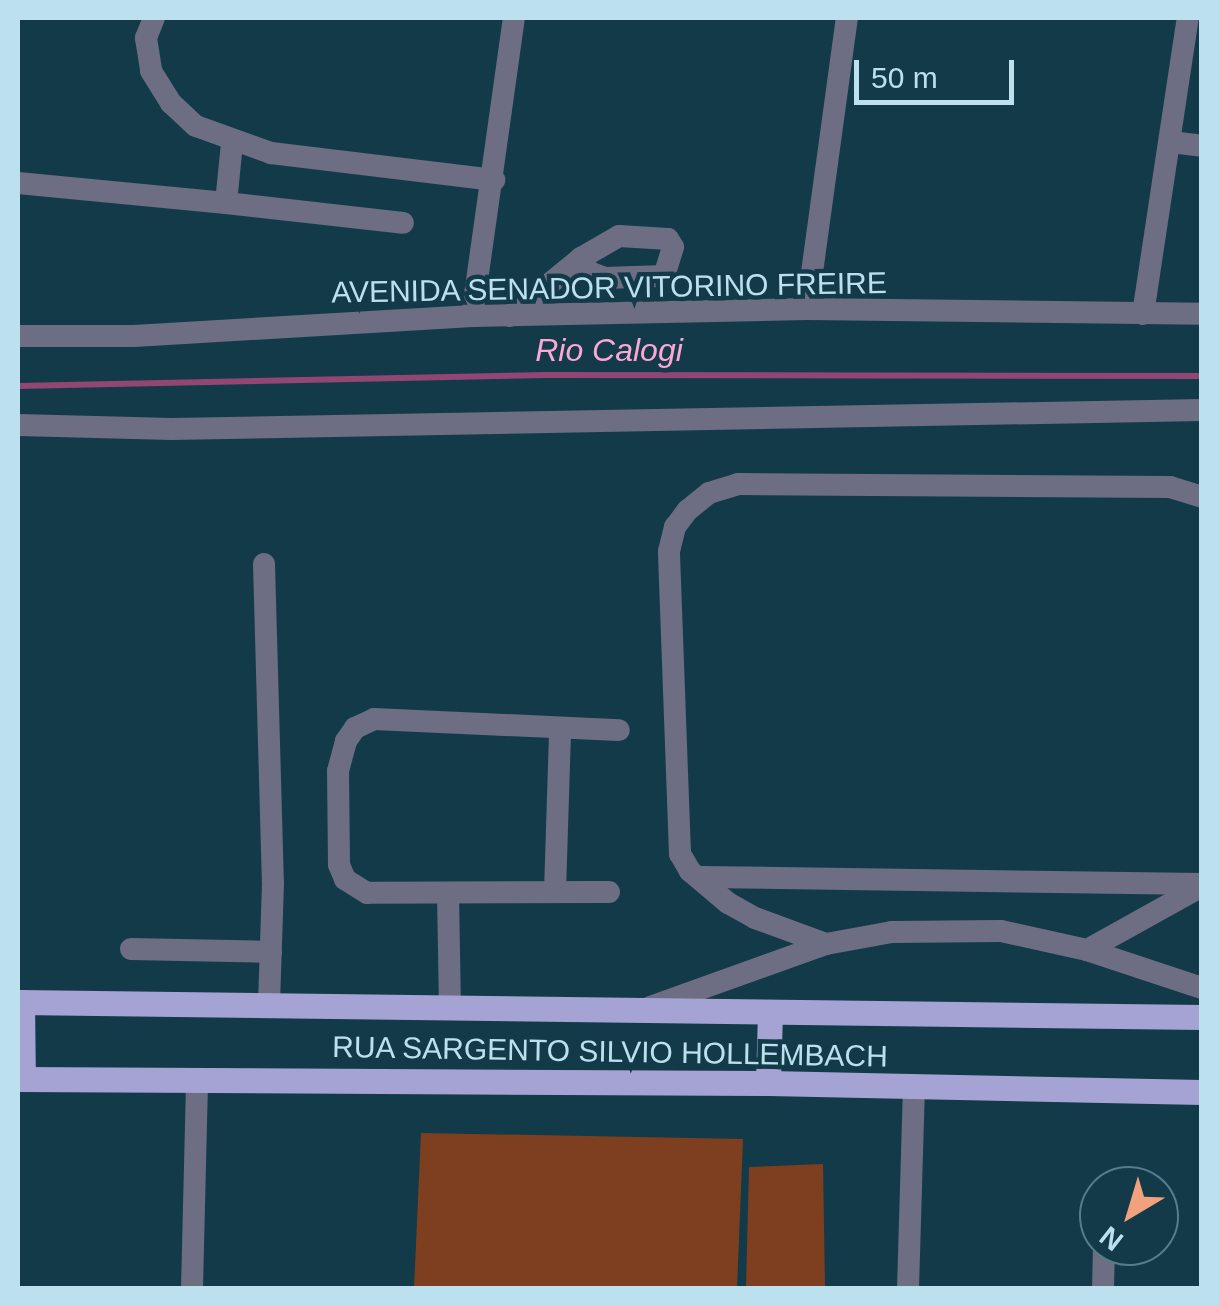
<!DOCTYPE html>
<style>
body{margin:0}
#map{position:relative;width:1219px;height:1306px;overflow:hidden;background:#133a48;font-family:Helvetica,sans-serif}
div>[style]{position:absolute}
.green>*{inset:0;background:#7e3f20}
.stream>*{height:6px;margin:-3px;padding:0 3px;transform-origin:3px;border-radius:3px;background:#924674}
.minor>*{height:22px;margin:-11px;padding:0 11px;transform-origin:11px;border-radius:11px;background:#6d6d84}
.major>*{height:25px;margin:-12.5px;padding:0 12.5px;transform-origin:12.5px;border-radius:12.5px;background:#a4a3d3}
span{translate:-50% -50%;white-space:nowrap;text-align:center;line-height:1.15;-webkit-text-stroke:9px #133a48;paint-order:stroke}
.street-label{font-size:30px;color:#bde0ee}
.water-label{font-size:32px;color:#fda7d8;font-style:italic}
.frame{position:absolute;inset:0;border:20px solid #bde0ee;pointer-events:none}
.north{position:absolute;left:1079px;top:1166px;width:100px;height:100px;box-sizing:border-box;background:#133a48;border:2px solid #577c8a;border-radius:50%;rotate:218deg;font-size:28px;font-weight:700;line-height:40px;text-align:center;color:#bde0ee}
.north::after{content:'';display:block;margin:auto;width:35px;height:45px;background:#f1a17d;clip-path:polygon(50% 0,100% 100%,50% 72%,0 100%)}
.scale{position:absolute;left:854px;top:60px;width:160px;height:45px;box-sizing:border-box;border:5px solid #bde0ee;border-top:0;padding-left:12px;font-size:30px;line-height:35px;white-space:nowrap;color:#bde0ee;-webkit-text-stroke:8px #133a48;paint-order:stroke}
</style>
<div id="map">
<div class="green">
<i style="clip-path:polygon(421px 1133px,743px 1139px,737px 1288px,414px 1288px)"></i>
<i style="clip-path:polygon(823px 1164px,825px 1288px,746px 1288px,749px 1167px)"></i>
</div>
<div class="stream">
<i style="left:18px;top:386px;width:529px;rotate:-1.19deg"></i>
<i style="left:547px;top:375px;width:655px;rotate:0.09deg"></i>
</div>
<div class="minor">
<i style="left:154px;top:18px;width:22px;rotate:112deg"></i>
<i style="left:146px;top:38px;width:33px;rotate:81deg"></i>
<i style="left:151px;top:71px;width:38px;rotate:58deg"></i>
<i style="left:171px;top:103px;width:34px;rotate:43deg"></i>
<i style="left:196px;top:126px;width:80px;rotate:19.8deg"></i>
<i style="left:271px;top:153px;width:225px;rotate:6.9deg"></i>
<i style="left:1171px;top:142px;width:31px;rotate:7deg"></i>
<i style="left:232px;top:143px;width:60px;rotate:95.7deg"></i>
<i style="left:226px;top:203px;width:178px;rotate:6.4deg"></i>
<i style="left:18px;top:183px;width:209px;rotate:5.5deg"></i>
<i style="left:807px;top:309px;width:294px;rotate:-82.2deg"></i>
<i style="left:1143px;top:314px;width:299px;rotate:-81.4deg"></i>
<i style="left:472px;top:316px;width:301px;rotate:-82deg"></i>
<i style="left:510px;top:316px;width:92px;rotate:-39.2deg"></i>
<i style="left:581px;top:258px;width:44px;rotate:-30.1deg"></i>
<i style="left:619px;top:236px;width:49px;rotate:3.5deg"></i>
<i style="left:668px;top:239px;width:9px;rotate:58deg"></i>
<i style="left:673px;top:247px;width:30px;rotate:107deg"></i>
<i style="left:664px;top:276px;width:59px;rotate:178.1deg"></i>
<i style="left:605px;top:278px;width:17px;rotate:-159deg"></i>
<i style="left:589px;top:272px;width:16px;rotate:-120deg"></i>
<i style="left:18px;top:336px;width:116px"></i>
<i style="left:134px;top:336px;width:339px;rotate:-3.4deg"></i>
<i style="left:472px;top:316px;width:335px;rotate:-1.2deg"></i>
<i style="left:807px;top:309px;width:395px;rotate:0.7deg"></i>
<i style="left:18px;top:425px;width:154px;rotate:1.5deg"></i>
<i style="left:172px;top:429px;width:1030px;rotate:-1.06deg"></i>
<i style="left:264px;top:564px;width:319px;rotate:88.4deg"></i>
<i style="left:273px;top:883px;width:123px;rotate:91.9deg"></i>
<i style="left:702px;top:877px;width:500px;rotate:0.8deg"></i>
<i style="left:555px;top:892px;width:163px;rotate:-88.2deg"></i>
<i style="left:609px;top:892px;width:242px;rotate:179.8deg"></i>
<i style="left:367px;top:893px;width:26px;rotate:-148deg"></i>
<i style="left:345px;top:879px;width:15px;rotate:-113deg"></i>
<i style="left:339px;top:865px;width:94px;rotate:-90.6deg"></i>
<i style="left:338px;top:771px;width:31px;rotate:-75deg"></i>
<i style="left:346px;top:741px;width:16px;rotate:-55deg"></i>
<i style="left:355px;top:728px;width:21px;rotate:-25deg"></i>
<i style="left:374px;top:719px;width:245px;rotate:2.6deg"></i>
<i style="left:448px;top:894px;width:114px;rotate:89deg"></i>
<i style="left:826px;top:944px;width:76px;rotate:-159.9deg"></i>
<i style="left:755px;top:918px;width:31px;rotate:-151deg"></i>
<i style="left:728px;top:903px;width:50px;rotate:-139.9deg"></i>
<i style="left:690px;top:871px;width:20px;rotate:-120deg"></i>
<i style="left:680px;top:854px;width:303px;rotate:-92.1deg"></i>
<i style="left:669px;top:551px;width:25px;rotate:-76deg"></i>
<i style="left:675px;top:527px;width:21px;rotate:-53deg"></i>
<i style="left:688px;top:510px;width:27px;rotate:-39deg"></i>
<i style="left:709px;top:493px;width:30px;rotate:-17deg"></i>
<i style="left:738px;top:484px;width:432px;rotate:0.4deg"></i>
<i style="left:1170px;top:487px;width:34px;rotate:17deg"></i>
<i style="left:131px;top:949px;width:140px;rotate:1.2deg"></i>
<i style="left:1087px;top:950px;width:132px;rotate:-29.1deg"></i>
<i style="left:650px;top:1007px;width:187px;rotate:-19.7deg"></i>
<i style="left:826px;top:944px;width:67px;rotate:-10.3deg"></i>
<i style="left:892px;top:932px;width:109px;rotate:-0.5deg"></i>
<i style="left:1001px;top:931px;width:88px;rotate:12.5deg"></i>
<i style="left:1087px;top:950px;width:121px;rotate:18.3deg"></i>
<i style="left:192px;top:1288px;width:207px;rotate:-88.6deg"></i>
<i style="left:908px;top:1288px;width:199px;rotate:-88.3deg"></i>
<i style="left:1103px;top:1288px;width:42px;rotate:-88.6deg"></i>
</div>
<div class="major">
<i style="left:18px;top:1002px;width:1184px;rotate:0.73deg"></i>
<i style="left:22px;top:1002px;width:77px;rotate:89.3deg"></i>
<i style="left:18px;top:1079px;width:750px;rotate:0.31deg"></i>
<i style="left:768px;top:1083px;width:434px;rotate:1.2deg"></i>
<i style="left:768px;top:1083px;width:71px;rotate:-88.4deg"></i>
</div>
<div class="street-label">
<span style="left:609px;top:288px;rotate:-1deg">AVENIDA SENADOR VITORINO FREIRE</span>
<span style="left:610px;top:1052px;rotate:1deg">RUA SARGENTO SILVIO HOLLEMBACH</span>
</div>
<div class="water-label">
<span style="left:609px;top:350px">Rio Calogi</span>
</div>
<div class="frame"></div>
<div class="north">N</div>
<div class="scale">50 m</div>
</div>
